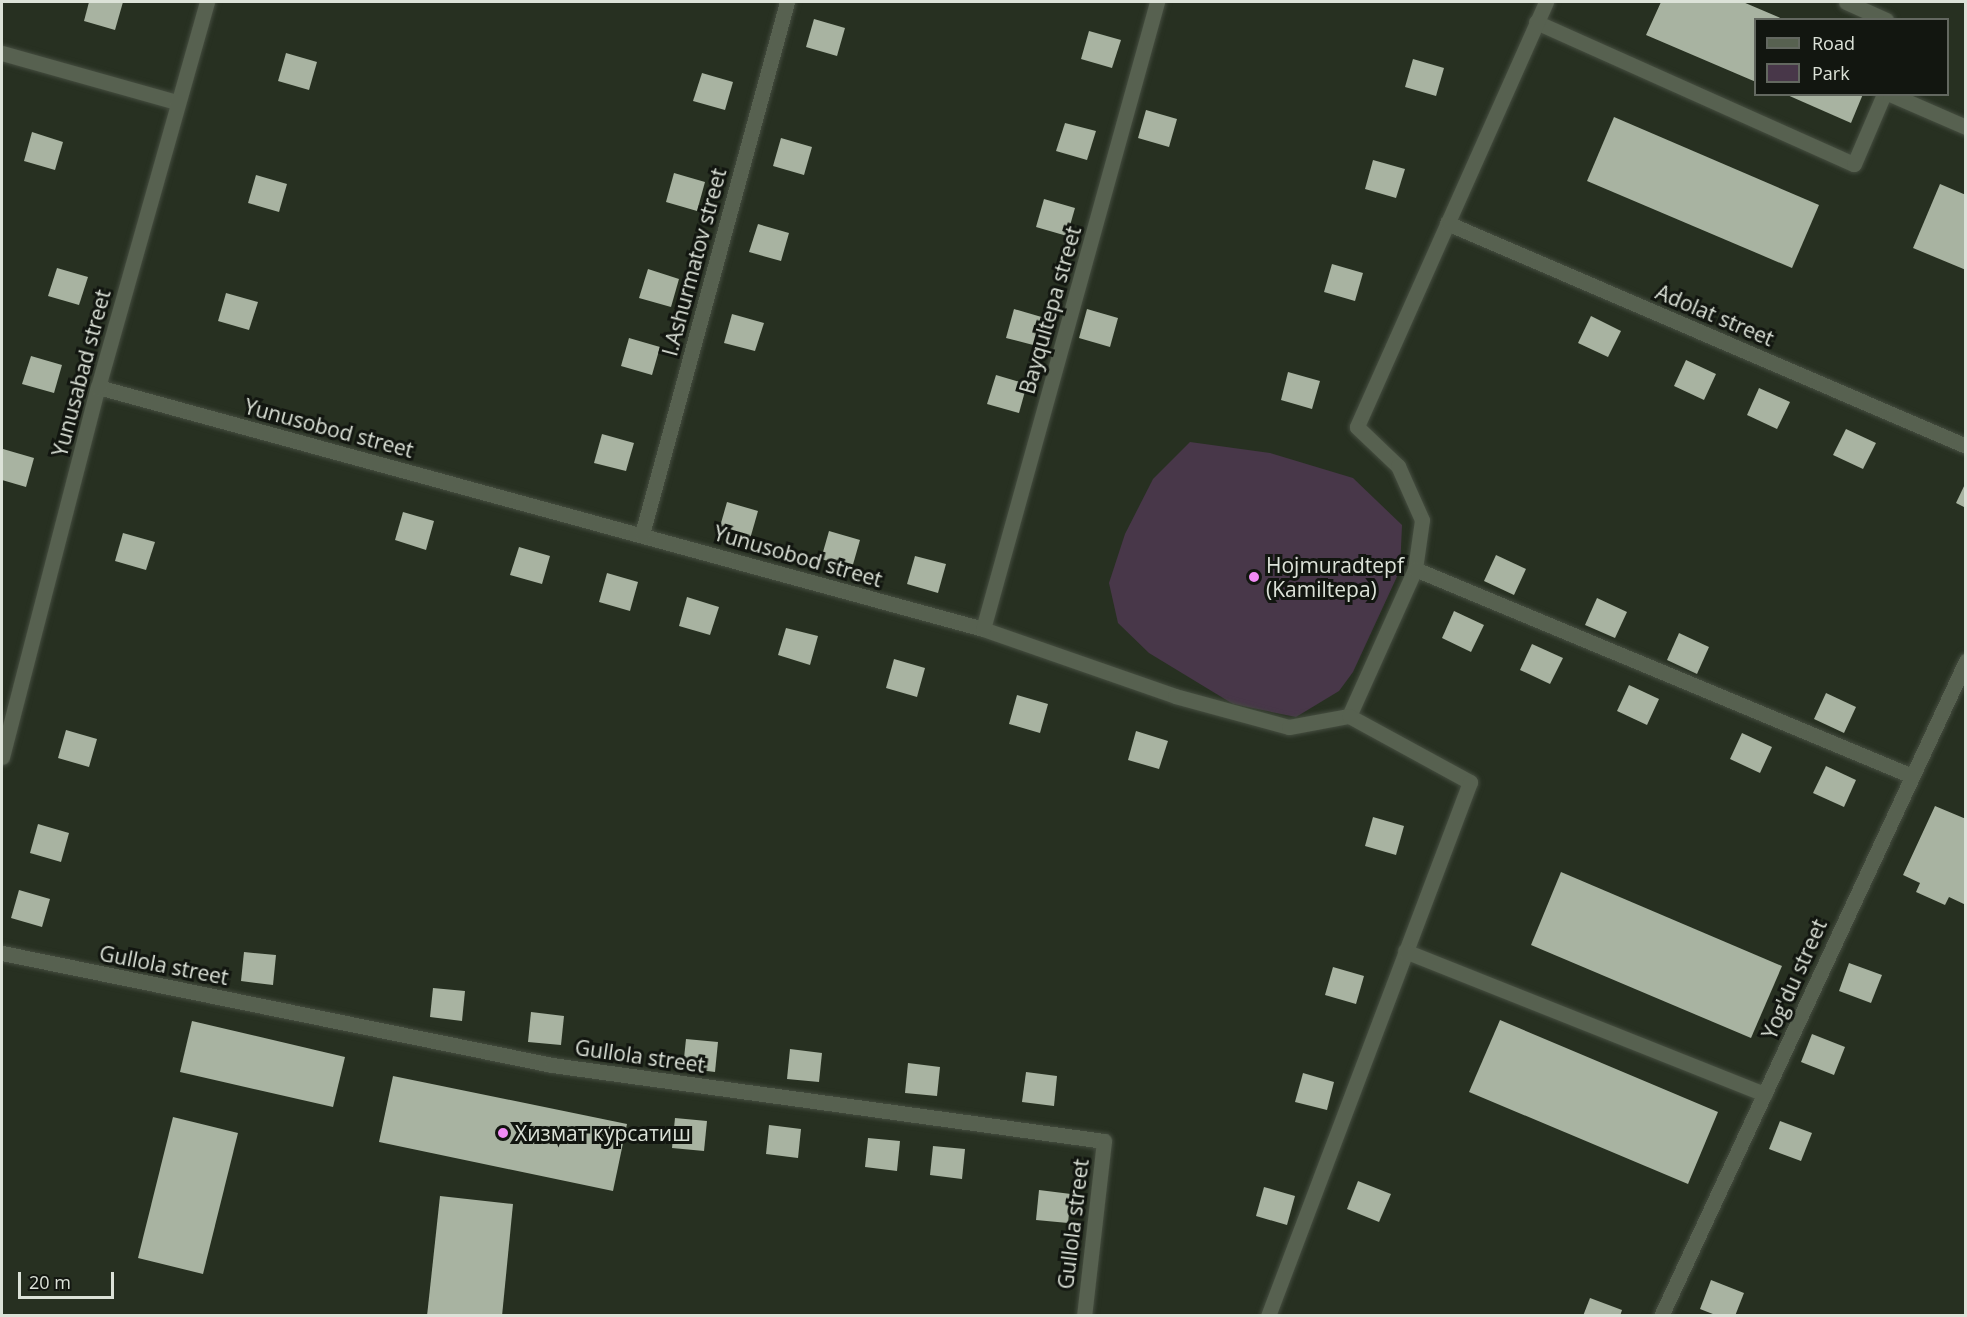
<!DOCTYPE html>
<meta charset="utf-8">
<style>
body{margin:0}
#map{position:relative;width:1967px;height:1317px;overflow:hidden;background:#273021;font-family:"Open Sans",sans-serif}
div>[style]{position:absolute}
.green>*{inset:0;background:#483749}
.building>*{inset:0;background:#a8b3a1}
.roads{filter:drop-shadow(0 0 2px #454d40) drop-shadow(0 0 2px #454d40)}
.service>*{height:15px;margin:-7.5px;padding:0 7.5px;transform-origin:7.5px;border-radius:7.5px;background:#576150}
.minor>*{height:15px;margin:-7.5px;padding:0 7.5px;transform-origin:7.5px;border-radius:7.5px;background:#576150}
.dots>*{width:16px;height:16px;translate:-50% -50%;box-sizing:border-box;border:3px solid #121610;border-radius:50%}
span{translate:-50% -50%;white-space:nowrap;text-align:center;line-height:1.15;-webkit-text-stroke:6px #121610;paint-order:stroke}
.street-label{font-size:21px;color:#dce2d8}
.poi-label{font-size:21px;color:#dce2d8}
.left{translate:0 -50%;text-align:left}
.frame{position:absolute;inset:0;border:3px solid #dce2d8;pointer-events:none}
.legend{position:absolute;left:1754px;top:18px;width:195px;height:78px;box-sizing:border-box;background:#121610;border:2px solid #636860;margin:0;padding:8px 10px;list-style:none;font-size:18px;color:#dce2d8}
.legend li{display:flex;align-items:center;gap:12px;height:30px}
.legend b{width:30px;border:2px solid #636860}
.scale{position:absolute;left:18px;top:1272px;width:96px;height:27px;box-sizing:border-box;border:3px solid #dce2d8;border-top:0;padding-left:8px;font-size:18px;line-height:21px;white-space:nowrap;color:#dce2d8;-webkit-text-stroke:4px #121610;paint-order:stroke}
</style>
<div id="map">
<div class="green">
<i style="clip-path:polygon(1190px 442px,1270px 453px,1353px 478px,1402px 525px,1400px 570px,1353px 672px,1339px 691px,1296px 717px,1233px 704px,1149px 653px,1118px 623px,1109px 583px,1125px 534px,1153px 479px)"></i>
</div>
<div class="building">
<i style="clip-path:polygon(89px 2px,123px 2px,115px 30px,84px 21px)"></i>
<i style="clip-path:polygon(1661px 2px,1743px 2px,1785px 20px,1756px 20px,1756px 82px,1646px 35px)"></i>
<i style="clip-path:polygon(814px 19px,845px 28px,837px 56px,806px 47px)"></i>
<i style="clip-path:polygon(1089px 31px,1121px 40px,1112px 68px,1081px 59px)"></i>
<i style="clip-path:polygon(286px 53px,317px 62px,309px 90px,278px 81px)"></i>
<i style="clip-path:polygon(1413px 59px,1444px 68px,1436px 96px,1405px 87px)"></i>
<i style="clip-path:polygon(702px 73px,733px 82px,725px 110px,693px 101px)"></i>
<i style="clip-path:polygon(1785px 94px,1863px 94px,1851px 123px)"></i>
<i style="clip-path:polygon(1146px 110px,1177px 119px,1169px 147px,1138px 138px)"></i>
<i style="clip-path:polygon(1614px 117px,1819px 205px,1792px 268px,1587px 181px)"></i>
<i style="clip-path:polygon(1065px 123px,1096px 131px,1087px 160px,1056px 151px)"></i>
<i style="clip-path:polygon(32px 132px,63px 142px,55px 170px,24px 161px)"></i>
<i style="clip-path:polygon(781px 138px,812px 147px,804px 175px,773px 166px)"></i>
<i style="clip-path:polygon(1373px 160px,1405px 169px,1396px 198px,1365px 189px)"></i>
<i style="clip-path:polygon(674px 173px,705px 182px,697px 211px,666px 202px)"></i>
<i style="clip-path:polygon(256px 175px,287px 184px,279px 212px,248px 203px)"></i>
<i style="clip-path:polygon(1940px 184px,1966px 195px,1966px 270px,1913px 248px)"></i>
<i style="clip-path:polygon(1044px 199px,1075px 208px,1067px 236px,1036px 227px)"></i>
<i style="clip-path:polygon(758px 224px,789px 233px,781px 261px,749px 252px)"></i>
<i style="clip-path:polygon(1332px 264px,1363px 273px,1355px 301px,1324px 292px)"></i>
<i style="clip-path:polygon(57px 268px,88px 277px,79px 305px,48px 296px)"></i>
<i style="clip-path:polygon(648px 269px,679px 279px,671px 307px,639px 298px)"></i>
<i style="clip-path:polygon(226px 293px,258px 302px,249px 330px,218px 321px)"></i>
<i style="clip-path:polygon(1014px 309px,1045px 318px,1037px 346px,1006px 338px)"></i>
<i style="clip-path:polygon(1087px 309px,1118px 318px,1110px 347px,1079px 338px)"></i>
<i style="clip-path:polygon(732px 314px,764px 323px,755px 351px,724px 343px)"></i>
<i style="clip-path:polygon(1591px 316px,1621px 331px,1608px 357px,1578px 343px)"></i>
<i style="clip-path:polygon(629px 338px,660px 347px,652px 375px,621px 366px)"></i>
<i style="clip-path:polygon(31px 356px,62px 365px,54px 393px,22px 384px)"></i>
<i style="clip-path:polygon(1686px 360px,1716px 374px,1704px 400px,1674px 386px)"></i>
<i style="clip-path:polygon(1288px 372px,1320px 381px,1312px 409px,1281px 400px)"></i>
<i style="clip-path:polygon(996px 375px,1027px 384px,1019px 413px,987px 404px)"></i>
<i style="clip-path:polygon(1759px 388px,1790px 402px,1777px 429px,1747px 415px)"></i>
<i style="clip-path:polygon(1846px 429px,1876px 443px,1863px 469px,1833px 455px)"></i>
<i style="clip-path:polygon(602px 434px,634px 443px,626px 471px,594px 463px)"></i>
<i style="clip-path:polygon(3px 449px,34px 458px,26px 487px,2px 480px)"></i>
<i style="clip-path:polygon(1966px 482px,1966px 508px,1956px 503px)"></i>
<i style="clip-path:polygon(727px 502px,758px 511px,750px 539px,719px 530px)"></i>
<i style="clip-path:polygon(403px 512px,434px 521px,426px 550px,395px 540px)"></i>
<i style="clip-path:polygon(829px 531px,860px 540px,852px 568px,821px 559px)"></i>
<i style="clip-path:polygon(123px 533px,155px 542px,146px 570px,115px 561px)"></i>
<i style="clip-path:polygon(519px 547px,550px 556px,542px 584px,510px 575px)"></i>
<i style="clip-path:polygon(1496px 555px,1526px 569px,1514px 595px,1484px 581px)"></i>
<i style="clip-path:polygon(915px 556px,946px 564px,938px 593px,907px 584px)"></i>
<i style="clip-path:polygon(607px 573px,638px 582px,630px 611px,599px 602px)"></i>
<i style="clip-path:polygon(687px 597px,719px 607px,710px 635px,679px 626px)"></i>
<i style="clip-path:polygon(1597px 598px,1627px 612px,1615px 638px,1585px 625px)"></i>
<i style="clip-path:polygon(1454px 611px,1484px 625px,1471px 652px,1442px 638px)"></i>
<i style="clip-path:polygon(786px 628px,818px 636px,810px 665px,778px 655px)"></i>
<i style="clip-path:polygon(1679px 633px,1709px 647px,1697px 674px,1667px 660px)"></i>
<i style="clip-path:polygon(1532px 644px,1563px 658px,1550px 684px,1520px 670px)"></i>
<i style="clip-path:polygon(894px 659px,925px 668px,917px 697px,886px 688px)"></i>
<i style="clip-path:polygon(1629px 685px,1659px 699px,1647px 725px,1617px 711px)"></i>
<i style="clip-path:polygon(1826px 693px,1856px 707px,1844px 733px,1814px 719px)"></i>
<i style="clip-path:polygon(1017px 695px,1048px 704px,1040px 733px,1009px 724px)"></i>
<i style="clip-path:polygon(66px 730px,97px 739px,89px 767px,58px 758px)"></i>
<i style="clip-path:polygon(1136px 731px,1168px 741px,1159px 769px,1128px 760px)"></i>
<i style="clip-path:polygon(1742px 733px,1772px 747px,1760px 773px,1730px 759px)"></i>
<i style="clip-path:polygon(1826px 766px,1856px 780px,1844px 807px,1813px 793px)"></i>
<i style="clip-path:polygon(1935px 806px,1966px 819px,1966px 905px,1949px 897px,1945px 905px,1916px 892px,1920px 883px,1903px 875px)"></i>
<i style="clip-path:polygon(1373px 817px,1404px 826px,1396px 855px,1365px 846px)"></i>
<i style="clip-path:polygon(38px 824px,69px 833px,61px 862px,30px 853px)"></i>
<i style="clip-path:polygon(1561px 872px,1782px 966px,1751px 1038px,1531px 945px)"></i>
<i style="clip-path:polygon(19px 890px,50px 899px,42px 927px,11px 918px)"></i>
<i style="clip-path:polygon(244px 952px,276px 955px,273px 985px,241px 981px)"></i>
<i style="clip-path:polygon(1849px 963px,1882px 975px,1871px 1003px,1839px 991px)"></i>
<i style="clip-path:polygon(1333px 967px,1364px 976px,1356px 1004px,1325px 995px)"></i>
<i style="clip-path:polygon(433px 988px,465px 991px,462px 1021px,430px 1017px)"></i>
<i style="clip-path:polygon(531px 1012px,564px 1016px,561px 1045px,528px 1042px)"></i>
<i style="clip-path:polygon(1500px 1020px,1718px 1112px,1688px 1184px,1469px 1092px)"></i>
<i style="clip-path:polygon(192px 1021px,345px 1057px,333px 1107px,180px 1072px)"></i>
<i style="clip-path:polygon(1812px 1034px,1845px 1047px,1834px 1075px,1801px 1062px)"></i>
<i style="clip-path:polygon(686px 1039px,718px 1042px,715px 1072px,683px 1068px)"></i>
<i style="clip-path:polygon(790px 1049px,822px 1053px,819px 1082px,787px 1079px)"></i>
<i style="clip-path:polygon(908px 1063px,940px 1067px,937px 1096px,905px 1093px)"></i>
<i style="clip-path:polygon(1026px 1072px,1057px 1076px,1054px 1106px,1022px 1102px)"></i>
<i style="clip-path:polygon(1303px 1073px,1334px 1082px,1327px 1110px,1295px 1102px)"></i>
<i style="clip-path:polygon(393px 1076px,627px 1124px,613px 1191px,379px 1142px)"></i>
<i style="clip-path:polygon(173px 1117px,238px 1133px,203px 1274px,138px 1258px)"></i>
<i style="clip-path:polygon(675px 1118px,707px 1121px,704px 1151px,672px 1148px)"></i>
<i style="clip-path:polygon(1780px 1121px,1812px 1133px,1801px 1161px,1769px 1149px)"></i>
<i style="clip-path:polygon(769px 1125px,801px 1129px,798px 1158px,766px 1154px)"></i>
<i style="clip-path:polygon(868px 1138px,900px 1141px,897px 1171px,865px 1167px)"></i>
<i style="clip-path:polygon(933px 1146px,965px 1149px,962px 1179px,930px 1175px)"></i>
<i style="clip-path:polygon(1358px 1181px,1391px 1194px,1379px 1222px,1347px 1209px)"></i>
<i style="clip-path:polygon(1264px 1187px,1295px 1196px,1287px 1225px,1256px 1216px)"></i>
<i style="clip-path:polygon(1039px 1190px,1071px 1194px,1068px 1223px,1036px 1220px)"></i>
<i style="clip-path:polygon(440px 1196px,513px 1204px,502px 1316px,427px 1316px)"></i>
<i style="clip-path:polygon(1711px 1280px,1744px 1293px,1735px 1316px,1718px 1316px,1700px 1309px)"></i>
<i style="clip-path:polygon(1590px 1298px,1622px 1310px,1620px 1316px,1583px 1316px)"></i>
</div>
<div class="roads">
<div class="service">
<i style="left:1846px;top:2px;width:44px;rotate:24.2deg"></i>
<i style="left:1536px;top:22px;width:348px;rotate:24.1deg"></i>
<i style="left:1854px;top:164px;width:76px;rotate:-66.8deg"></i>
<i style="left:1890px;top:94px;width:83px;rotate:23.5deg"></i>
<i style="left:1349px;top:716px;width:161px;rotate:-65.8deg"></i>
</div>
<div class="minor">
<i style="left:1546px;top:2px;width:465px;rotate:114deg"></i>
<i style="left:1357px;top:427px;width:57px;rotate:43.6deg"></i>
<i style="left:1398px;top:466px;width:59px;rotate:66deg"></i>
<i style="left:1422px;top:520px;width:49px;rotate:98.1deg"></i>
<i style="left:1415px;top:569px;width:538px;rotate:22.61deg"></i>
<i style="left:2px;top:53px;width:181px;rotate:15.7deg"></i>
<i style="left:1447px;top:223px;width:565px;rotate:23.25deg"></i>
<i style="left:98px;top:387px;width:917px;rotate:15.29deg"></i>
<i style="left:983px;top:629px;width:203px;rotate:19.2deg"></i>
<i style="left:1175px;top:696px;width:118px;rotate:15.2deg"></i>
<i style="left:1289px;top:727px;width:61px;rotate:-10.4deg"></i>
<i style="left:1349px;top:716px;width:138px;rotate:28.6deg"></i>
<i style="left:1470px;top:782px;width:571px;rotate:110.72deg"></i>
<i style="left:642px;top:534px;width:551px;rotate:-74.75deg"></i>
<i style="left:983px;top:629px;width:651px;rotate:-74.49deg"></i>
<i style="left:2px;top:757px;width:382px;rotate:-75.5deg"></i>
<i style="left:98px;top:387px;width:400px;rotate:-74.2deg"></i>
<i style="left:1405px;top:951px;width:387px;rotate:21.7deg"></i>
<i style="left:2px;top:953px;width:561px;rotate:11.51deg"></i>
<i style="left:552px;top:1065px;width:557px;rotate:7.84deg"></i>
<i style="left:1104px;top:1141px;width:176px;rotate:96.5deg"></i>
<i style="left:1661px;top:1316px;width:723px;rotate:-65.03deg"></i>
</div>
</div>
<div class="dots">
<i style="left:1254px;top:577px;background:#f18bf5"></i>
<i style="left:503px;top:1133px;background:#f18bf5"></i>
</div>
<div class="street-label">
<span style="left:694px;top:262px;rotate:-75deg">I.Ashurmatov street</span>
<span style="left:1050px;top:310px;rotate:-74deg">Bayqultepa street</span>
<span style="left:1715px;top:315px;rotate:23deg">Adolat street</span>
<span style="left:81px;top:373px;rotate:-75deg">Yunusabad street</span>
<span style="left:329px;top:428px;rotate:15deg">Yunusobod street</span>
<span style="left:798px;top:556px;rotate:16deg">Yunusobod street</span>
<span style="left:164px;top:965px;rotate:11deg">Gullola street</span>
<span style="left:1794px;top:979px;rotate:-66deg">Yog'du street</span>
<span style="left:640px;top:1056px;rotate:8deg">Gullola street</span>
<span style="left:1073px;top:1224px;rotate:-83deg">Gullola street</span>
</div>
<div class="poi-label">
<span class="left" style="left:1266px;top:577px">Hojmuradtepf<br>(Kamiltepa)</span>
<span class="left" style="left:515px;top:1133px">Хизмат курсатиш</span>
</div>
<div class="frame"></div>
<ul class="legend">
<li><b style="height:8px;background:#576150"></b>Road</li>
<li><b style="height:16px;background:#483749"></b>Park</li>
</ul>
<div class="scale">20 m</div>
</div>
